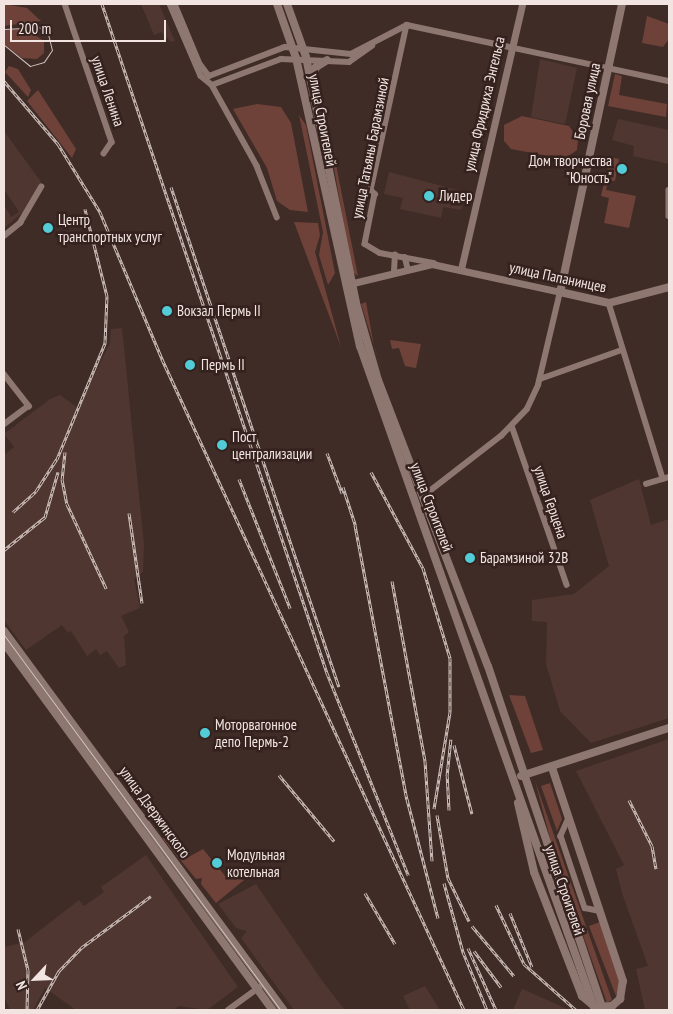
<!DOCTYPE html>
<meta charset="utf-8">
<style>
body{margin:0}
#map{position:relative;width:673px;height:1014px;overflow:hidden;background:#3f2c27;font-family:"PT Sans Narrow",sans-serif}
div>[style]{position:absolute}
.built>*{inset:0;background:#503630}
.green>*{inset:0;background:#6e4238}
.minor>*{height:5.5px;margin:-2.75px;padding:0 2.75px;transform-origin:2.75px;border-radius:2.75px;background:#8e7771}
.tertiary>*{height:7px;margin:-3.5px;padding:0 3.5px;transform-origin:3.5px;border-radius:3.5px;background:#8e7771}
.secondary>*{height:8px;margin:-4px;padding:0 4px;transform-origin:4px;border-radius:4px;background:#8e7771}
.tram>*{height:1px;margin:-0.5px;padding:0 0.5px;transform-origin:0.5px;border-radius:0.5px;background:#cfc1bd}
.rail>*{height:3px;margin-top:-1.5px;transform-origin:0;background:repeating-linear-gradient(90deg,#35221e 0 4px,#cfc1bd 0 8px);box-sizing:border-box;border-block:1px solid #cfc1bd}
.dots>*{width:14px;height:14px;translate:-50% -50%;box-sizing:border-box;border:2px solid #35221e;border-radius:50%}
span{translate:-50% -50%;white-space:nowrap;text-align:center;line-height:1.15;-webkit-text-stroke:5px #35221e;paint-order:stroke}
.street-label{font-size:15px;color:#f2e5e1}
.poi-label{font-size:15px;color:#f2e5e1}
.right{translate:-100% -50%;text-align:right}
.left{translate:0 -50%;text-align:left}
.frame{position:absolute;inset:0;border:5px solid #f2e5e1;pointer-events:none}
.north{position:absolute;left:10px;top:954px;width:50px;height:50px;-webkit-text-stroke:4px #35221e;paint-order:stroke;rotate:245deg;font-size:14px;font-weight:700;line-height:20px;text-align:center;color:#f2e5e1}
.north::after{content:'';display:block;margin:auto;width:18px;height:22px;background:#f2e5e1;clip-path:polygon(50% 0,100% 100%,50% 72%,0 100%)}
.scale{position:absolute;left:10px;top:20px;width:156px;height:22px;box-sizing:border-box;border:2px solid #f2e5e1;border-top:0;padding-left:6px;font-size:15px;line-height:18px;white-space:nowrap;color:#f2e5e1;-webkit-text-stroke:4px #35221e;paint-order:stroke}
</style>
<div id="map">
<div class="built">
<i style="clip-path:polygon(141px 4px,159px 4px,175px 41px,171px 42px,161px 32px,154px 35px)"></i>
<i style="clip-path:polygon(540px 59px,577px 68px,565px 124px,531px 117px)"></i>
<i style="clip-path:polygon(618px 119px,669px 130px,669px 164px,633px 156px,634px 146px,612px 140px)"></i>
<i style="clip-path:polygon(4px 131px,41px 182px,23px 212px,4px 228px,4px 205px,11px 217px,19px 212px,4px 189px)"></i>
<i style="clip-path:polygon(389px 172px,465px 192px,461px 210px,443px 207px,441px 218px,400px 209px,403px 198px,384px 194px)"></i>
<i style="clip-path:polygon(122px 328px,144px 545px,143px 572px,134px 579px,140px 608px,121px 616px,129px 632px,124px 636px,126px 665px,119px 668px,107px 651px,100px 655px,96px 649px,87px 656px,71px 631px,68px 633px,62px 625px,26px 650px,4px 620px,4px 455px,14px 447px,4px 434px,50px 399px,60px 395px,78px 408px,110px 343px,111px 329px)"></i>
<i style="clip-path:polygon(639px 479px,651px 525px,669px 519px,669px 718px,591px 743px,560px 711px,546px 664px,547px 622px,532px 621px,532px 600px,574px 594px,609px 566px,590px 500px)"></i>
<i style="clip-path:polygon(669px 739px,669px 1010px,645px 1010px,636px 969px,648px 966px,622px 893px,616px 869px,624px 865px,576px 771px)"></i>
<i style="clip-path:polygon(146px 855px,238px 987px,207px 1010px,179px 1006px,173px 1010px,76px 1010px,45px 988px,33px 1010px,10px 1010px,4px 996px,4px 947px,25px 942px,79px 900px,84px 906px,104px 892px,101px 887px)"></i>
<i style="clip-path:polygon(256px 884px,323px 982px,345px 1010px,294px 1010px,260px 964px,241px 938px,247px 931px,236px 928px,218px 904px)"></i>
<i style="clip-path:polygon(425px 986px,440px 1010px,410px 1010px,403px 996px)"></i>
<i style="clip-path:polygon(522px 989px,525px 990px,569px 1010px,513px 1010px)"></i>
</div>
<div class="green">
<i style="clip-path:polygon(4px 4px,27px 8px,41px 21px,4px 26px)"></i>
<i style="clip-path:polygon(647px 16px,669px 24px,669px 39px,663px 47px,642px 43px)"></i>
<i style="clip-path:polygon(26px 29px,44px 41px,44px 53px,37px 59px,22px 58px,4px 44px,4px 30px)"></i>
<i style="clip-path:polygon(9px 66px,18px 69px,31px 90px,28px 97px,5px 72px)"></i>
<i style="clip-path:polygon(615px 74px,622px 76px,619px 95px,667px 104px,666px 117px,608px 106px)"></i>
<i style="clip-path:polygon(38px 90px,76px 149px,72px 158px,27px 101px)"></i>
<i style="clip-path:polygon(257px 104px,281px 107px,291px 123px,308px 212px,290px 210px,277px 201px,267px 168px,233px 109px)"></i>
<i style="clip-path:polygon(299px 115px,306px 125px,335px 273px,328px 285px,319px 255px,323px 232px)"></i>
<i style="clip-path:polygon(522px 116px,569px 126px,578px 139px,577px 150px,564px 159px,511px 149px,504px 141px,504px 125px)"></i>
<i style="clip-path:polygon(329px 139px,331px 139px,358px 276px,352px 272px)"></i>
<i style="clip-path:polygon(610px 157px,619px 159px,615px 181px,608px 180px,606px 190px,636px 196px,629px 228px,604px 223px,609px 198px,601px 196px)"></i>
<i style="clip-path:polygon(294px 222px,318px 223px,320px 235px,315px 252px,341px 347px)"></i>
<i style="clip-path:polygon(366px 302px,374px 346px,392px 403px,361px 304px)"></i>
<i style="clip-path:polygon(390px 340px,421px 344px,416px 368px,405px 366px,399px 348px,392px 349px)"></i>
<i style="clip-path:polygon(509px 695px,525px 696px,543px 750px,531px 753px)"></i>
<i style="clip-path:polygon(535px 781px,612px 1000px,607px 1003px,554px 853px)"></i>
<i style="clip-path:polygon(550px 783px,562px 819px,557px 831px,541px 786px)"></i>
<i style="clip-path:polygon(165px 835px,185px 859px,203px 849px,226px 877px,232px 868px,244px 880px,216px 903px,201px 884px,202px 878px,196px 879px,163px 839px)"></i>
<i style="clip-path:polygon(600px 922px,620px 981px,616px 996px,589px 926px)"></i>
</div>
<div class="minor">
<i style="left:65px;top:4px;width:146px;rotate:71.2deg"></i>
<i style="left:112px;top:142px;width:14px;rotate:124deg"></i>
<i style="left:170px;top:4px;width:78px;rotate:66.7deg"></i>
<i style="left:201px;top:76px;width:14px;rotate:39deg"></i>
<i style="left:175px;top:4px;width:65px;rotate:67.4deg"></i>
<i style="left:200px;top:64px;width:15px;rotate:53deg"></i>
<i style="left:209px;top:76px;width:81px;rotate:-20.9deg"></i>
<i style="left:285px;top:47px;width:66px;rotate:6.1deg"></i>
<i style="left:351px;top:54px;width:63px;rotate:-27.4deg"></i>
<i style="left:407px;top:25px;width:268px;rotate:12.1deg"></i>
<i style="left:407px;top:25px;width:169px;rotate:102.3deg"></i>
<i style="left:371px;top:190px;width:6px;rotate:45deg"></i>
<i style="left:375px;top:194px;width:51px;rotate:101.3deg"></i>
<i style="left:365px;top:244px;width:17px;rotate:31deg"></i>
<i style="left:380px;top:253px;width:55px;rotate:10.5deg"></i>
<i style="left:212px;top:85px;width:74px;rotate:-20.6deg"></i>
<i style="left:281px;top:59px;width:68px;rotate:2.5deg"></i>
<i style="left:349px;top:62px;width:28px;rotate:-35deg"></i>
<i style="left:212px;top:85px;width:93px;rotate:60.9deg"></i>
<i style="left:257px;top:166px;width:55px;rotate:68.6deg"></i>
<i style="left:669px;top:190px;width:26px;rotate:90deg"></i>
<i style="left:4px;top:236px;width:21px;rotate:-39deg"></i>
<i style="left:20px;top:223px;width:42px;rotate:-59.7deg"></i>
<i style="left:405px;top:257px;width:11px;rotate:75deg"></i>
<i style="left:394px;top:272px;width:17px;rotate:-87deg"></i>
<i style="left:609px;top:303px;width:184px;rotate:72.9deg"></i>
<i style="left:4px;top:374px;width:41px;rotate:52deg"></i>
<i style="left:29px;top:406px;width:31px;rotate:143deg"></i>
<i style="left:540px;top:379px;width:87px;rotate:-19.5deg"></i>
<i style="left:512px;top:426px;width:168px;rotate:70.9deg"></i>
<i style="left:646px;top:484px;width:24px;rotate:-17deg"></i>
<i style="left:422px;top:497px;width:100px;rotate:-37.7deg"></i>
<i style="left:501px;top:436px;width:37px;rotate:-46deg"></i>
<i style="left:527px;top:409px;width:26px;rotate:-65deg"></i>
<i style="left:538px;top:385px;width:96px;rotate:-76.7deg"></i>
<i style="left:569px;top:818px;width:20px;rotate:114deg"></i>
<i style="left:561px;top:836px;width:76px;rotate:71.6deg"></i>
<i style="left:585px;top:908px;width:15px;rotate:11deg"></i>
<i style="left:228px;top:1010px;width:39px;rotate:-36deg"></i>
</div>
<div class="tertiary">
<i style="left:461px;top:269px;width:272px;rotate:-77deg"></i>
<i style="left:349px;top:284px;width:85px;rotate:-13.5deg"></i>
<i style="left:432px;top:264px;width:131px;rotate:12.3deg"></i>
</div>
<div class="secondary">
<i style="left:277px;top:4px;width:57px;rotate:70.6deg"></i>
<i style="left:296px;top:58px;width:295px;rotate:77.5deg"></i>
<i style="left:360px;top:346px;width:704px;rotate:70.51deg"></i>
<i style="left:287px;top:4px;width:56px;rotate:70.3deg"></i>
<i style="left:306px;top:57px;width:251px;rotate:78.5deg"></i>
<i style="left:356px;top:303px;width:80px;rotate:74.1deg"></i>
<i style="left:378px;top:380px;width:306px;rotate:69deg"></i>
<i style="left:488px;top:666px;width:363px;rotate:71.5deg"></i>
<i style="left:622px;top:4px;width:295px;rotate:102.1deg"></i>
<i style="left:560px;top:292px;width:50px;rotate:12.7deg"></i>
<i style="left:609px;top:303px;width:62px;rotate:-14.9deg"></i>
<i style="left:311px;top:80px;width:14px;rotate:-69deg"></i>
<i style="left:316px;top:67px;width:13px;rotate:-32deg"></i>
<i style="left:4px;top:631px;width:471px;rotate:53.6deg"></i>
<i style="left:4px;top:643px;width:455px;rotate:53.8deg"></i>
<i style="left:521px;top:776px;width:156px;rotate:-18deg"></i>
<i style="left:518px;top:803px;width:71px;rotate:76.9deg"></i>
<i style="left:534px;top:872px;width:133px;rotate:68.8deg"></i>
<i style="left:582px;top:996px;width:17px;rotate:40deg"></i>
<i style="left:595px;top:1007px;width:17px;rotate:-3deg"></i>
<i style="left:612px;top:1006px;width:11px;rotate:-41deg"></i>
<i style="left:620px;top:999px;width:18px;rotate:-81deg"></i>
<i style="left:623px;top:981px;width:225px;rotate:-108.4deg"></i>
</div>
<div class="tram">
<i style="left:4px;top:29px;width:35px;rotate:-3deg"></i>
<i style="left:39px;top:27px;width:11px;rotate:38deg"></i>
<i style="left:48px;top:34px;width:16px;rotate:76deg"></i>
<i style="left:52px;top:50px;width:14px;rotate:124deg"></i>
<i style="left:44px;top:62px;width:15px;rotate:164deg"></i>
<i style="left:30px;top:66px;width:33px;rotate:-141deg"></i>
<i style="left:4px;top:635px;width:466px;rotate:53.6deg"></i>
</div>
<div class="rail">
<i style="left:102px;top:4px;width:706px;rotate:71.41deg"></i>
<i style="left:327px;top:673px;width:218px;rotate:68.1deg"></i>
<i style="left:4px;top:81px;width:83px;rotate:49.4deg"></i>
<i style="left:58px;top:144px;width:80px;rotate:58.3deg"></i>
<i style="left:100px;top:212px;width:160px;rotate:67.1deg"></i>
<i style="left:162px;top:359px;width:718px;rotate:65.11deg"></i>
<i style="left:171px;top:187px;width:527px;rotate:71.43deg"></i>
<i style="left:65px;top:452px;width:27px;rotate:96deg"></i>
<i style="left:62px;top:479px;width:25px;rotate:79deg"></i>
<i style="left:67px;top:504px;width:93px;rotate:65.1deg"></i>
<i style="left:327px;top:453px;width:43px;rotate:69.4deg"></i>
<i style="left:371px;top:472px;width:109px;rotate:61.6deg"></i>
<i style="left:423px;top:568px;width:94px;rotate:73.3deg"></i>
<i style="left:450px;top:658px;width:54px;rotate:90deg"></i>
<i style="left:450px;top:712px;width:98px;rotate:99.4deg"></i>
<i style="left:239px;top:479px;width:139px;rotate:68.4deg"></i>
<i style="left:343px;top:487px;width:40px;rotate:72deg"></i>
<i style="left:355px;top:525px;width:279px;rotate:79.3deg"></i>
<i style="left:407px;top:799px;width:123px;rotate:75.4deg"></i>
<i style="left:13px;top:512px;width:31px;rotate:-42deg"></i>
<i style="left:36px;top:491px;width:38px;rotate:-57deg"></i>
<i style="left:57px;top:459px;width:126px;rotate:-67.5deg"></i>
<i style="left:105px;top:343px;width:47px;rotate:-87.6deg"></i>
<i style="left:107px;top:296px;width:90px;rotate:-104.2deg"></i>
<i style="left:129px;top:513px;width:91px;rotate:81.8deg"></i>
<i style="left:4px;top:550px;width:53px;rotate:-38.8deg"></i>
<i style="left:45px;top:517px;width:47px;rotate:-73.9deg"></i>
<i style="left:392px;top:581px;width:183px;rotate:79.6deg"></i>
<i style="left:425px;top:761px;width:100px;rotate:86deg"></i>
<i style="left:454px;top:745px;width:71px;rotate:75.4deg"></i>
<i style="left:279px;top:775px;width:86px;rotate:50.2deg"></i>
<i style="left:629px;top:800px;width:51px;rotate:63.4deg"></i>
<i style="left:652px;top:846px;width:23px;rotate:80deg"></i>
<i style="left:449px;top:810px;width:34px;rotate:-93deg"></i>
<i style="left:447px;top:776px;width:37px;rotate:-84deg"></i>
<i style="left:437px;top:815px;width:64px;rotate:80.1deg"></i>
<i style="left:448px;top:878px;width:48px;rotate:64deg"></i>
<i style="left:444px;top:883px;width:72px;rotate:74.6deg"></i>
<i style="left:463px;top:952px;width:63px;rotate:67.5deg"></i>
<i style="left:365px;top:893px;width:59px;rotate:59.5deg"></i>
<i style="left:496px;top:905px;width:65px;rotate:64.6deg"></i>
<i style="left:524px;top:964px;width:69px;rotate:41.5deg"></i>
<i style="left:510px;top:913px;width:58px;rotate:67.8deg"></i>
<i style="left:472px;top:926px;width:65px;rotate:50deg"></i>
<i style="left:18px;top:929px;width:42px;rotate:76.3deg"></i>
<i style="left:28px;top:970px;width:40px;rotate:91.4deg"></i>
<i style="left:468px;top:948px;width:68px;rotate:65.7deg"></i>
<i style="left:474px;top:951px;width:45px;rotate:53.1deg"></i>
<i style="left:37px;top:1010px;width:45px;rotate:-60.6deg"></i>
<i style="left:59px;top:971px;width:32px;rotate:-46deg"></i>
<i style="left:81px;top:948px;width:87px;rotate:-36.6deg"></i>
</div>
<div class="dots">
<i style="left:622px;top:169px;background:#52ccd6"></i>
<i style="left:429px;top:196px;background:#52ccd6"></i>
<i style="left:48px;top:228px;background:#52ccd6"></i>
<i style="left:167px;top:311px;background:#52ccd6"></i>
<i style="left:190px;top:365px;background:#52ccd6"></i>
<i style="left:222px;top:445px;background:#52ccd6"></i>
<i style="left:470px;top:558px;background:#52ccd6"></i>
<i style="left:205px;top:733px;background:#52ccd6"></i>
<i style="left:217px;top:863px;background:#52ccd6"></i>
</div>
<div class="street-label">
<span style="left:108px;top:91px;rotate:71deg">улица Ленина</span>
<span style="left:587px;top:101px;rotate:-78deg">Боровая улица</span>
<span style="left:484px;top:104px;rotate:-77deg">улица Фридриха Энгельса</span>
<span style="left:323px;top:120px;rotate:79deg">улица Строителей</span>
<span style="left:370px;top:148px;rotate:-79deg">улица Татьяны Барамзиной</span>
<span style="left:558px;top:277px;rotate:12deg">улица Папанинцев</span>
<span style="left:551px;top:502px;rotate:71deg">улица Герцена</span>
<span style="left:432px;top:507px;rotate:69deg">улица Строителей</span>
<span style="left:155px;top:812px;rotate:54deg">улица Дзержинского</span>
<span style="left:565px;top:890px;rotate:71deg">улица Строителей</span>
</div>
<div class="poi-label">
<span class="right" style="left:612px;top:169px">Дом творчества<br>"Юность"</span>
<span class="left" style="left:439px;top:196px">Лидер</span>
<span class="left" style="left:58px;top:228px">Центр<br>транспортных услуг</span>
<span class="left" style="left:177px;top:311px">Вокзал Пермь II</span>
<span class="left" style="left:201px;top:365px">Пермь II</span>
<span class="left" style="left:232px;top:445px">Пост<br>централизации</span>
<span class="left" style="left:480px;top:558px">Барамзиной 32В</span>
<span class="left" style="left:215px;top:733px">Моторвагонное<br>депо Пермь-2</span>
<span class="left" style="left:227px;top:863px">Модульная<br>котельная</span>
</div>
<div class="frame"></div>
<div class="north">N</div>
<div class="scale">200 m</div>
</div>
